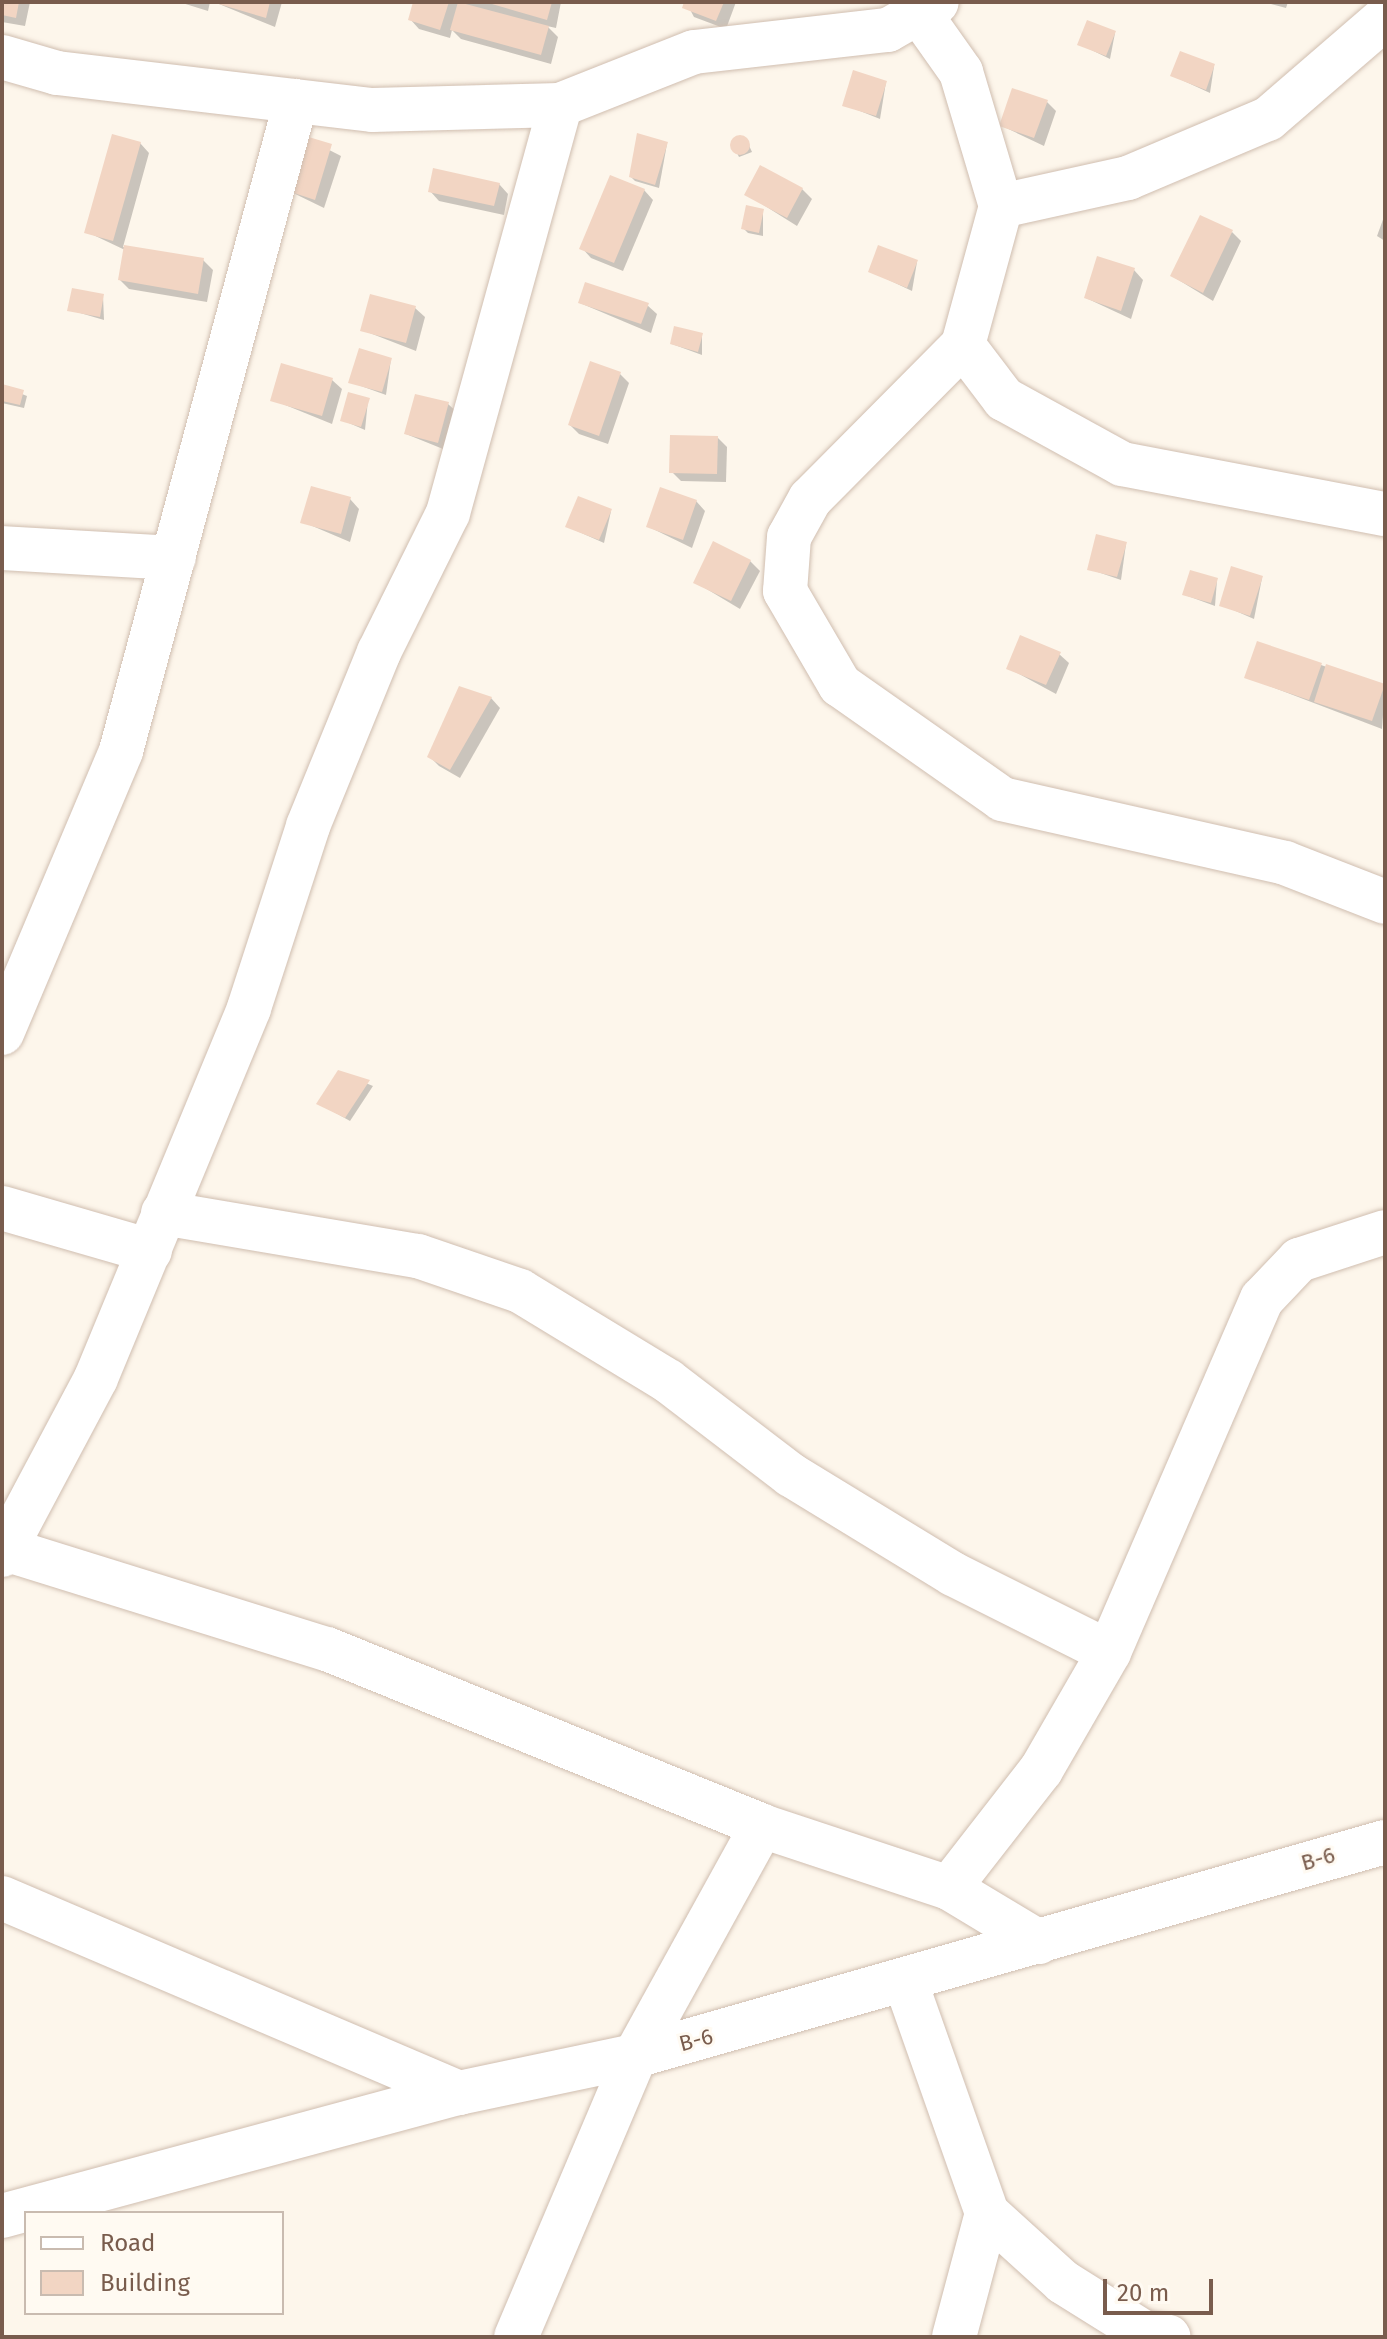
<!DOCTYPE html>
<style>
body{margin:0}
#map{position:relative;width:1387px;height:2339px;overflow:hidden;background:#fdf6eb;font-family:"Fira Sans",sans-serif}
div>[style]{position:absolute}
.shadow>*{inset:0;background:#0003}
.building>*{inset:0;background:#f2d5c3}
.round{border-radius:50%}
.roads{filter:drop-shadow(0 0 2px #d0beb0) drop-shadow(0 0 2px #d0beb0)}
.minor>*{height:44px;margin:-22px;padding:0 22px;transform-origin:22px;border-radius:22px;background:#fff}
span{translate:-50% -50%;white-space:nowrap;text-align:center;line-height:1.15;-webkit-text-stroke:6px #fffaf2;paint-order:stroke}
.street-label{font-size:22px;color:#795c4d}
.frame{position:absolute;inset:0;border:4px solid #795c4d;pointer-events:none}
.legend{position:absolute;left:24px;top:2211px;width:260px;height:104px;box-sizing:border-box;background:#fffaf2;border:2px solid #c9bbb0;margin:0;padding:10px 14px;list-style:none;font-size:24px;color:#795c4d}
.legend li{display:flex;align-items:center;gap:16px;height:40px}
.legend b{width:40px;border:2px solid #c9bbb0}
.scale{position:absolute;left:1103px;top:2279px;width:110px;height:36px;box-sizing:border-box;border:4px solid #795c4d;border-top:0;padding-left:10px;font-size:24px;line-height:28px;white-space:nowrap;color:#795c4d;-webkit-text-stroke:6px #fffaf2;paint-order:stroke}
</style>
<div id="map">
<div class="shadow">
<i style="clip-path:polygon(2px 2px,30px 2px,25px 26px,2px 22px)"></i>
<i style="clip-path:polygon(179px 2px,210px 2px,208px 11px)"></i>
<i style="clip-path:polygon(282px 2px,275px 27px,219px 4px,219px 2px)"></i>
<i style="clip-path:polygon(415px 2px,561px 2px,556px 28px,547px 26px,558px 37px,551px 64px,461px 39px,452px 30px,450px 38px,419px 29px,410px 19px)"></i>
<i style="clip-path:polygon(686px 2px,736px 2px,726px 29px,694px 17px)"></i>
<i style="clip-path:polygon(1263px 2px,1288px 2px,1286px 8px)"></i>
<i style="clip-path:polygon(1115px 33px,1110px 59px,1079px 44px)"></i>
<i style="clip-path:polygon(1214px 66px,1210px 93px,1173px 76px)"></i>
<i style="clip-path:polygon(886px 82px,880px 119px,845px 105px)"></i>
<i style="clip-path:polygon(1046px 101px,1056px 111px,1044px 146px,1002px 126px)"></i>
<i style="clip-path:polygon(304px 137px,341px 156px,324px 208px,287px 190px)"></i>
<i style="clip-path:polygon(746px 139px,752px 152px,739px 157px,732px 143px)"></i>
<i style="clip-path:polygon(140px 143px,149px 153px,123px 247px,203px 260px,213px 270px,207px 302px,129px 289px,120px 280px,125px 250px,87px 232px)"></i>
<i style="clip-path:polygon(667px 144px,659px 188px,635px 181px,631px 177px)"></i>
<i style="clip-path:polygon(499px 184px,508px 194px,504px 215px,439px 201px,430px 191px)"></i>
<i style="clip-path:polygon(802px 189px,812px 199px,797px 226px,746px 194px)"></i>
<i style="clip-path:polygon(644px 190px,653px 200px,623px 271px,591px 258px,582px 248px)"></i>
<i style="clip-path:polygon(763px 210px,763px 236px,748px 233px,744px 229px)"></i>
<i style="clip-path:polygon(1385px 214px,1385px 241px,1377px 236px)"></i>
<i style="clip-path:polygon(1232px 232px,1241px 241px,1213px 301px,1172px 276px)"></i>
<i style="clip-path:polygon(917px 262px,912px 291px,870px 271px)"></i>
<i style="clip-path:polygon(1134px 270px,1143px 280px,1131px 319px,1086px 298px)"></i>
<i style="clip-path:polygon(103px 296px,104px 320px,70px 310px)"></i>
<i style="clip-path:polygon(580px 303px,647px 305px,657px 314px,651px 333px)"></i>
<i style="clip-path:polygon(415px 308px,425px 317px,416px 351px,362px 330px)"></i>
<i style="clip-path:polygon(702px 335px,702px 355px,672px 344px)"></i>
<i style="clip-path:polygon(391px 359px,386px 395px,350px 382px)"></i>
<i style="clip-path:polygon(620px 374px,629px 383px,608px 444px,579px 434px,570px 425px)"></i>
<i style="clip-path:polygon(332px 380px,342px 389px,332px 424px,273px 400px)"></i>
<i style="clip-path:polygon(2px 386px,27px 396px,24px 408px,2px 403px)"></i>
<i style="clip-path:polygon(368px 400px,365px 430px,342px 420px)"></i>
<i style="clip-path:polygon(448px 404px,458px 413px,448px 451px,406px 434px)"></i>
<i style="clip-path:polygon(717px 437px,727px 447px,726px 482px,681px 481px,672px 472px)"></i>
<i style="clip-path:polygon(350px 499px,359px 509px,350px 542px,303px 522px)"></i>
<i style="clip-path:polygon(696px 501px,705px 511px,692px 548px,649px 527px)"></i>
<i style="clip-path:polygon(611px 511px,604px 543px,568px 527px)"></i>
<i style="clip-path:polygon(1126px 544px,1121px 580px,1089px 569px)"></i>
<i style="clip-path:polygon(750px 561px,760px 571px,740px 609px,695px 582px)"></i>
<i style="clip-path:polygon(1262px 578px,1254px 619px,1222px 605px)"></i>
<i style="clip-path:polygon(1217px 580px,1215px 606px,1185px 595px)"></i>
<i style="clip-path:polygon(1059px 654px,1069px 663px,1056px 694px,1008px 668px)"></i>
<i style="clip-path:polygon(1321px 665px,1385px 687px,1382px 729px,1246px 677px)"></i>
<i style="clip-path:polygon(491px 698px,500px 708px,460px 778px,439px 766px,430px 757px)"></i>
<i style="clip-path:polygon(339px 1072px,373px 1086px,350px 1121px,318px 1103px)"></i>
</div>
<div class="building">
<i style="clip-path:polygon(2px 2px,19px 2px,16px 18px,2px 15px)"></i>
<i style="clip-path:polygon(212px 2px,270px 2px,266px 18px)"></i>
<i style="clip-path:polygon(413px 2px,449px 2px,440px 30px,408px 20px)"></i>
<i style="clip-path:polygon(458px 2px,549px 26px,541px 55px,450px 30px)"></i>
<i style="clip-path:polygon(485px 2px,552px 2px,547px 20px)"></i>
<i style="clip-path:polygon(684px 2px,724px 2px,716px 21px,682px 8px)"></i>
<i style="clip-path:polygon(1087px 20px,1116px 31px,1106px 56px,1077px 45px)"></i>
<i style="clip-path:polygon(1180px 51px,1215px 64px,1206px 90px,1170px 76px)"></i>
<i style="clip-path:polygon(853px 70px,887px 81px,876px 116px,842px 106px)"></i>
<i style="clip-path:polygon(1012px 88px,1048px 100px,1034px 138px,999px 126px)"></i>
<i style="clip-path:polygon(637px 133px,668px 142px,655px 185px,629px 177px)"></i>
<i style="clip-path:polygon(112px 134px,141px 142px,113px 241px,84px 233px)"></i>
<i style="clip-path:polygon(302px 135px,332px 144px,315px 200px,285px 190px)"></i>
<i class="round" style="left:730px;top:135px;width:20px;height:20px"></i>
<i style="clip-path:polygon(760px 165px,803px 188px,787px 218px,744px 195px)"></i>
<i style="clip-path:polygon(433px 168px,500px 183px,494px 206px,428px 192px)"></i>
<i style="clip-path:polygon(610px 175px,645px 189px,614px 263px,579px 249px)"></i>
<i style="clip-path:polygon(746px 205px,764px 209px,759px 233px,741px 229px)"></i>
<i style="clip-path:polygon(1200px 215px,1233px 230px,1203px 293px,1170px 276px)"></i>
<i style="clip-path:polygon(124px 245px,204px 258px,198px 294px,118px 280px)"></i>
<i style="clip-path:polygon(878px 245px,918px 260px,907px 288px,868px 272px)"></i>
<i style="clip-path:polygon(1097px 256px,1135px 268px,1121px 311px,1084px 298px)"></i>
<i style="clip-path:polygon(585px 282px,649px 303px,641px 324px,578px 303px)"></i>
<i style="clip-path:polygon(72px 288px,104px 294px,100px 317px,67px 311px)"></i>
<i style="clip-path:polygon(370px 294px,416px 306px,406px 343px,360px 331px)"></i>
<i style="clip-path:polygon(674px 326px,703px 333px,698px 352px,670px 344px)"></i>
<i style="clip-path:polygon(359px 348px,392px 358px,382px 392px,348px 383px)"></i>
<i style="clip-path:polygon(590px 361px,621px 372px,599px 436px,568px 425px)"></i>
<i style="clip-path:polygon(281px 363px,333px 378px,322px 416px,270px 401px)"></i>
<i style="clip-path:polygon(2px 384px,24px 390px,20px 405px,2px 401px)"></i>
<i style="clip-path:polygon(348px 392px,370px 398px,361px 427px,340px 421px)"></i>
<i style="clip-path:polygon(415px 394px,449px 402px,438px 443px,404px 434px)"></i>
<i style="clip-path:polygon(670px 435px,718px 436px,717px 474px,669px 473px)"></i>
<i style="clip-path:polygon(311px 486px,351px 497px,341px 534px,300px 523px)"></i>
<i style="clip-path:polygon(660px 487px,697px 500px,683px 540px,646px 527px)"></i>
<i style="clip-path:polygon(578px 496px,612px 509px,599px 540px,565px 527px)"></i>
<i style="clip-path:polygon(1096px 534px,1127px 542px,1117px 577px,1087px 570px)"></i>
<i style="clip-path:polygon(713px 541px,751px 560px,731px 601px,693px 583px)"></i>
<i style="clip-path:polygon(1231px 566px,1263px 576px,1250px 616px,1219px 606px)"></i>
<i style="clip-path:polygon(1190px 570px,1218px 578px,1211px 603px,1182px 595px)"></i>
<i style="clip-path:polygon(1020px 635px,1061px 652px,1046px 685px,1006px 669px)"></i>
<i style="clip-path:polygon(1257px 641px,1322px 663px,1309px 700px,1244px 678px)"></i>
<i style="clip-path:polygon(1326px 664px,1385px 684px,1372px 721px,1314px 702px)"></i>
<i style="clip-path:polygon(459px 686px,492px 697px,450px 770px,427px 757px)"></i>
<i style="clip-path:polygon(338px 1070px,370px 1080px,345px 1118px,316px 1104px)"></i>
</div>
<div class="roads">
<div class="minor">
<i style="left:920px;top:14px;width:71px;rotate:54.7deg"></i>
<i style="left:961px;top:72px;width:140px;rotate:73.4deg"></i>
<i style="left:1001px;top:206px;width:144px;rotate:105.3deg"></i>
<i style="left:963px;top:345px;width:217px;rotate:134.8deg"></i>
<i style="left:810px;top:499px;width:43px;rotate:118.9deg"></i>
<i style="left:789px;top:537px;width:54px;rotate:94.2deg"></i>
<i style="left:785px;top:591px;width:109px;rotate:59.7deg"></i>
<i style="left:840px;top:685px;width:198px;rotate:35.1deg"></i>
<i style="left:1002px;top:799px;width:290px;rotate:12.7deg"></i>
<i style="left:1285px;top:863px;width:107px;rotate:21.3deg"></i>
<i style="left:2px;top:57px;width:57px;rotate:16.2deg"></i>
<i style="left:57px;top:73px;width:317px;rotate:6.7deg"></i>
<i style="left:372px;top:110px;width:188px;rotate:-1.5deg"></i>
<i style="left:560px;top:105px;width:144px;rotate:-21.6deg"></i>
<i style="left:694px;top:52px;width:195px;rotate:-6.5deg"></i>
<i style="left:888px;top:30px;width:56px;rotate:-29.7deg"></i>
<i style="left:1001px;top:206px;width:130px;rotate:-12.4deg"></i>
<i style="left:1128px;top:178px;width:152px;rotate:-22.9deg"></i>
<i style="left:1268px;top:119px;width:155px;rotate:-40.8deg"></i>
<i style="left:963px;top:345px;width:68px;rotate:52.8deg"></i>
<i style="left:1004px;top:399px;width:135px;rotate:28.8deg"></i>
<i style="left:1122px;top:464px;width:268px;rotate:10.8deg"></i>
<i style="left:2px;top:548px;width:172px;rotate:3.3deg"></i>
<i style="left:2px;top:1033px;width:306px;rotate:-67.1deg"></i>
<i style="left:121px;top:751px;width:673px;rotate:-74.93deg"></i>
<i style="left:2px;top:1208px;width:154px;rotate:16.2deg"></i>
<i style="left:163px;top:1213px;width:259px;rotate:9.6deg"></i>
<i style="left:418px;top:1256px;width:108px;rotate:18.9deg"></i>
<i style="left:520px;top:1291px;width:173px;rotate:31.3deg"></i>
<i style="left:668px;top:1381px;width:155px;rotate:37.4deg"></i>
<i style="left:791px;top:1475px;width:190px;rotate:31.4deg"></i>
<i style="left:953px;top:1574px;width:174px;rotate:26.6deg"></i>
<i style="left:5px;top:1549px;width:337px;rotate:17.3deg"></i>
<i style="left:327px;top:1649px;width:470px;rotate:22.1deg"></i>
<i style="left:762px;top:1826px;width:197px;rotate:18.3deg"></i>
<i style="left:949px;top:1888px;width:105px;rotate:31deg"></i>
<i style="left:2px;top:1555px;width:200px;rotate:-62deg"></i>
<i style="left:96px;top:1378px;width:400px;rotate:-67.5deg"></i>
<i style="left:249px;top:1008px;width:191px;rotate:-72deg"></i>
<i style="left:308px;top:826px;width:188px;rotate:-67.8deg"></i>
<i style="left:379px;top:652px;width:155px;rotate:-63.6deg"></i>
<i style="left:448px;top:513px;width:423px;rotate:-74.6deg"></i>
<i style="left:949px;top:1888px;width:150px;rotate:-52.1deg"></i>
<i style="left:1041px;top:1770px;width:136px;rotate:-60deg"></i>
<i style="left:1109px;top:1652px;width:385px;rotate:-66.6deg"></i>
<i style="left:1262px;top:1299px;width:54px;rotate:-46.5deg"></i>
<i style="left:1299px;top:1260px;width:90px;rotate:-18deg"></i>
<i style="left:2px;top:1898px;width:497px;rotate:23.1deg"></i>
<i style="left:906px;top:1983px;width:244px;rotate:70.6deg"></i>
<i style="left:987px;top:2213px;width:103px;rotate:42.2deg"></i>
<i style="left:1063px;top:2282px;width:94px;rotate:32deg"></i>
<i style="left:1143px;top:2332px;width:26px;rotate:11deg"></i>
<i style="left:2px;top:2216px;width:473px;rotate:-15.1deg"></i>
<i style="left:459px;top:2093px;width:180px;rotate:-11.9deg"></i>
<i style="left:635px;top:2056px;width:780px;rotate:-15.93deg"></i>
<i style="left:516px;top:2337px;width:305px;rotate:-67deg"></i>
<i style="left:635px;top:2056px;width:263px;rotate:-61.1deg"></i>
<i style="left:954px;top:2337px;width:128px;rotate:-75.1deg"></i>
</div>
</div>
<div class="street-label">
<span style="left:1318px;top:1859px;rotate:-16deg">B-6</span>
<span style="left:696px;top:2040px;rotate:-15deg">B-6</span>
</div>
<div class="frame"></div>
<ul class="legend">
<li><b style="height:10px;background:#fff"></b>Road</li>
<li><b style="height:22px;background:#f2d5c3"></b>Building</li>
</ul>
<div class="scale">20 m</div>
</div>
